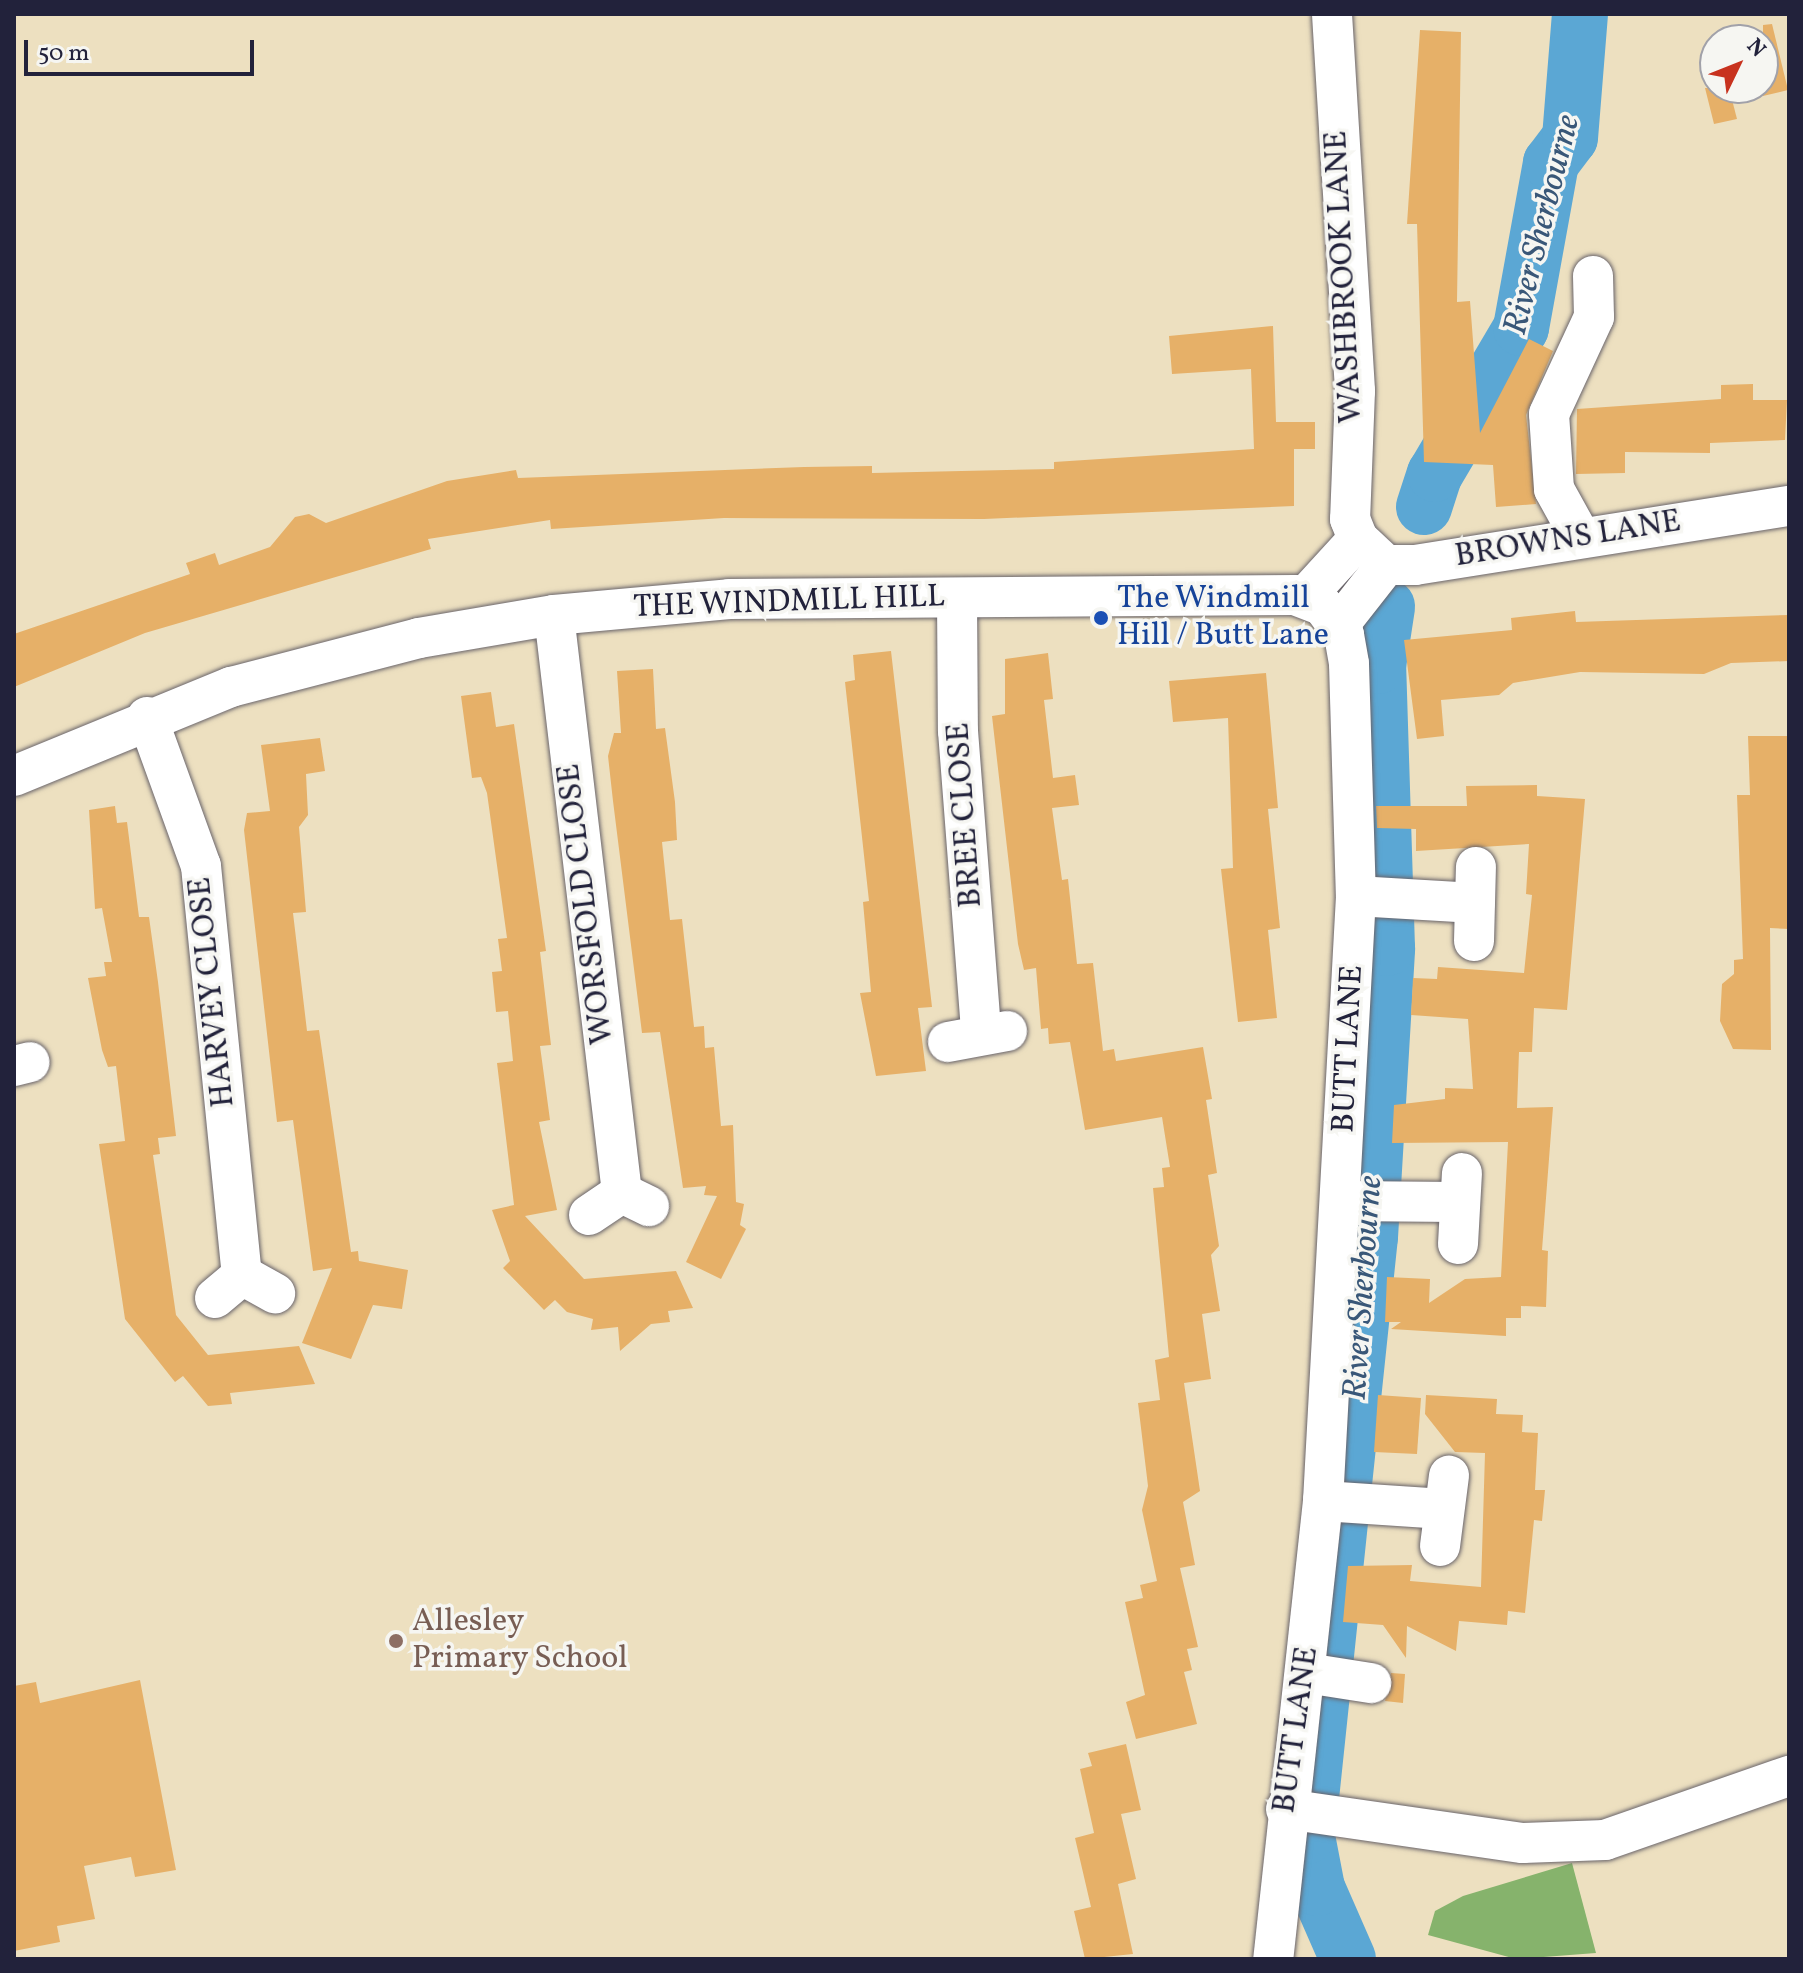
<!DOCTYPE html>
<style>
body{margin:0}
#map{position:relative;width:1803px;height:1973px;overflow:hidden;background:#ede0c0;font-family:Vollkorn,serif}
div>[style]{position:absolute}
.forest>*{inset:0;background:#86b36c}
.river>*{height:56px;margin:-28px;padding:0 28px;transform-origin:28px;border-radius:28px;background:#5ba7d4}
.building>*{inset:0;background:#e6b068}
.roads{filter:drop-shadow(0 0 2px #69646a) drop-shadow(0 0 2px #69646a)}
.minor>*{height:40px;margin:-20px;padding:0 20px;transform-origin:20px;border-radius:20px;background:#fff}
.dots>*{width:22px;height:22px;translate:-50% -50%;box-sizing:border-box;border:4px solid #f6f6f2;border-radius:50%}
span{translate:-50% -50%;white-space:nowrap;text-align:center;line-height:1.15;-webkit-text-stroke:7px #f6f6f2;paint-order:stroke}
.street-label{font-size:32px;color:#22223b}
.transit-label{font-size:32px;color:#164399}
.left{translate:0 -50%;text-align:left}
.education-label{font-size:32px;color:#785e54}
.water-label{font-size:34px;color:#395778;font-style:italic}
.frame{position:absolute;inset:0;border:16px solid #22223b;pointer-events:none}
.north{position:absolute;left:1699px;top:24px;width:80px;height:80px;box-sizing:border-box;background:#f6f6f2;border:2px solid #a1a1a9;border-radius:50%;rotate:47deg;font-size:22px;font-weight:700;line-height:32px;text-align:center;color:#22223b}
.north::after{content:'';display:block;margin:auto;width:28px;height:36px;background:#c8321e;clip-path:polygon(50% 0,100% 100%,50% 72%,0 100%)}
.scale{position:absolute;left:24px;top:40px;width:230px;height:36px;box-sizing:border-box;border:4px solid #22223b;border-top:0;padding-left:10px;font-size:24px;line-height:28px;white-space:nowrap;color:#22223b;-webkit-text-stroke:6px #f6f6f2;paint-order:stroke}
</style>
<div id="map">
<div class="forest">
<i style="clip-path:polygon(1572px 1863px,1596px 1953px,1516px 1959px,1428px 1935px,1435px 1911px,1463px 1896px)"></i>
</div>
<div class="river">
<i style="left:1424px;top:507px;width:35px;rotate:-72deg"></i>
<i style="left:1435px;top:474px;width:169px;rotate:-59.5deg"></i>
<i style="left:1521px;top:328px;width:168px;rotate:-79.7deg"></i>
<i style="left:1551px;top:163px;width:31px;rotate:-53deg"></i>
<i style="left:1570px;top:138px;width:124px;rotate:-85.4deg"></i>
<i style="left:1348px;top:1959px;width:77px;rotate:-113.6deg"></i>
<i style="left:1317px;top:1888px;width:53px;rotate:-100.9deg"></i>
<i style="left:1307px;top:1836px;width:602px;rotate:-84deg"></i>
<i style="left:1370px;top:1237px;width:289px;rotate:-86.6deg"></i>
<i style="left:1387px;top:948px;width:282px;rotate:-91.8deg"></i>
<i style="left:1378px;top:666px;width:60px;rotate:-81.3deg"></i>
</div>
<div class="building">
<i style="clip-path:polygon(1772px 24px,1788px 90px,1763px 96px,1763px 25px)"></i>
<i style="clip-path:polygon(1420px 30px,1461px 32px,1457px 302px,1470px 301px,1480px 433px,1529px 339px,1553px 351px,1526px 415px,1536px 504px,1496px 507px,1493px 465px,1424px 462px,1417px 224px,1407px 224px)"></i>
<i style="clip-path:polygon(1705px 88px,1729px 88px,1737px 119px,1714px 124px)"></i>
<i style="clip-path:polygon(1273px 326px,1276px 422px,1315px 422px,1315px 449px,1294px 449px,1294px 506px,984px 519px,724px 518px,551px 529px,550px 520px,428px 539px,431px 549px,145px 633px,14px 687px,14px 634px,190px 574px,186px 563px,215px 553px,219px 565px,270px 547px,295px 517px,309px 514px,326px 523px,447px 481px,516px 470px,518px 478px,804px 467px,872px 466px,872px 473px,1054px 469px,1054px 462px,1254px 449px,1251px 369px,1172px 374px,1169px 336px)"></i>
<i style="clip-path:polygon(1753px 384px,1753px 400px,1787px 400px,1785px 440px,1710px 443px,1710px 453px,1625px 452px,1625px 473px,1576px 474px,1577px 409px,1721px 399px,1721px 385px)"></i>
<i style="clip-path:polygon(1575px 611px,1576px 622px,1789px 615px,1789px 661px,1731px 663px,1704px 674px,1580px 672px,1513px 683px,1499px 695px,1441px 700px,1444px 736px,1417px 739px,1404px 640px,1512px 630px,1511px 618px)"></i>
<i style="clip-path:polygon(891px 651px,932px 1007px,918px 1008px,926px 1071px,876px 1076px,860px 993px,871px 992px,863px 902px,869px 901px,845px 682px,855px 680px,853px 655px)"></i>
<i style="clip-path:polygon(1048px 653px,1053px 699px,1044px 700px,1053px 778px,1075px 775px,1079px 805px,1052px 808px,1062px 880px,1068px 879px,1077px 964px,1093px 963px,1103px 1051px,1114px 1049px,1116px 1061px,1203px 1047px,1212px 1099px,1206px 1100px,1217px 1173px,1208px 1175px,1219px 1246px,1211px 1255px,1220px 1311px,1202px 1314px,1211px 1379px,1184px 1383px,1200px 1491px,1183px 1502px,1195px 1565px,1180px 1568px,1198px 1647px,1187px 1649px,1192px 1670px,1184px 1672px,1197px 1724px,1136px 1739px,1126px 1702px,1145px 1695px,1125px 1602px,1143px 1598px,1140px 1585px,1157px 1581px,1142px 1510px,1148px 1486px,1138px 1403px,1160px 1400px,1155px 1360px,1169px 1357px,1153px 1188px,1164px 1187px,1162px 1168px,1170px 1167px,1162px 1117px,1085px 1130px,1070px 1042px,1049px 1044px,1048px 1028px,1041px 1029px,1036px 968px,1024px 970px,1018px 944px,992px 716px,1005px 714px,1005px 659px)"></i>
<i style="clip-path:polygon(653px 669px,656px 729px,665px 728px,675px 802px,677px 840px,662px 842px,670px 920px,682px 919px,694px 1027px,704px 1026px,705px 1048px,714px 1047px,721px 1126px,733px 1125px,736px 1202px,744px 1204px,740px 1225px,746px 1229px,721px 1279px,686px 1262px,717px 1196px,704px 1195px,706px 1186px,683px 1188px,660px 1032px,642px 1033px,613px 801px,608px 756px,614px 733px,621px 733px,617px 671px)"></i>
<i style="clip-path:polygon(1266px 673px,1278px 808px,1268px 809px,1280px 928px,1268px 930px,1277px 1018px,1238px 1022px,1221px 869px,1233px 868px,1228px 718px,1173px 722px,1169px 681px)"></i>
<i style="clip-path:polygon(491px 692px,496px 727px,514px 724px,546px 951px,540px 952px,551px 1045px,540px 1046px,550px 1120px,539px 1122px,557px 1210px,525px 1216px,584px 1279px,676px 1271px,693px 1308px,668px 1311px,670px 1322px,651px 1324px,620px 1351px,618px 1327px,591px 1330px,593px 1319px,567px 1312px,555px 1300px,544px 1310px,503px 1268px,510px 1261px,492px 1210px,514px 1205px,497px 1063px,513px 1061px,508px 1011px,496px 1012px,492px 972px,502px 971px,498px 939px,507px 938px,487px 793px,481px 777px,472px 778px,461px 696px)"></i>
<i style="clip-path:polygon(1748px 736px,1789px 736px,1789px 929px,1770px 928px,1771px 1050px,1733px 1049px,1720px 1021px,1722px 984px,1734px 974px,1734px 960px,1743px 959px,1737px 795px,1750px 795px)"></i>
<i style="clip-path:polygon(320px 738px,325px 771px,306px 774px,308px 815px,299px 827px,306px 912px,293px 913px,307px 1031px,319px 1030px,351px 1252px,358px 1251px,359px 1261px,408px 1270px,402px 1309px,373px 1305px,351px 1359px,302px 1343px,332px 1268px,313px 1271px,293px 1120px,277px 1122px,244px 830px,247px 813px,270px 811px,261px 745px)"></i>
<i style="clip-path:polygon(1537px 785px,1537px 796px,1585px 799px,1567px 1010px,1534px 1008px,1532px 1052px,1519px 1052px,1517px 1108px,1553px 1107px,1542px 1250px,1548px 1251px,1546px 1307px,1521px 1306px,1521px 1318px,1506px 1318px,1506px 1336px,1391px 1329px,1401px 1322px,1385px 1322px,1387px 1277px,1430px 1279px,1429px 1303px,1465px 1279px,1501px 1277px,1508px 1142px,1392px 1143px,1394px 1105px,1445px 1099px,1445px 1088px,1473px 1089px,1468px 1019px,1411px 1015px,1413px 978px,1437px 979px,1438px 967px,1524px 973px,1532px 895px,1526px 894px,1529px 844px,1416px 851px,1416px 829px,1377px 828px,1376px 806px,1467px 806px,1466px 786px)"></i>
<i style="clip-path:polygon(115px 806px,117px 823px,127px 822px,139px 917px,149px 917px,158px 982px,176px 1136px,158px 1138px,160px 1154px,153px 1155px,176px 1315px,208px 1355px,299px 1346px,315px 1384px,230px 1393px,232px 1404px,208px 1406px,183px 1376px,175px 1382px,125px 1319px,99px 1144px,125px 1141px,116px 1066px,108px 1067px,102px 1050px,88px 978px,106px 976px,104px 962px,112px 962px,102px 908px,95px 909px,89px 810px)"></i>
<i style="clip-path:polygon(1378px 1395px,1421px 1398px,1417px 1454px,1374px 1452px)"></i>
<i style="clip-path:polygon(1426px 1395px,1497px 1399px,1496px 1414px,1523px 1415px,1522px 1432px,1538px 1433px,1535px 1490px,1545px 1490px,1542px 1521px,1534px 1520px,1525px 1613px,1508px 1611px,1507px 1625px,1459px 1621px,1456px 1651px,1407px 1626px,1406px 1658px,1383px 1625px,1343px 1622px,1348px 1566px,1412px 1565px,1410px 1581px,1481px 1587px,1485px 1453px,1455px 1452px,1425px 1414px)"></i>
<i style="clip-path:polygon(1391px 1673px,1405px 1674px,1403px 1703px,1385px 1701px)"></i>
<i style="clip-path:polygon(140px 1680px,176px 1870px,135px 1877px,131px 1857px,84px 1866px,95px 1919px,57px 1926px,60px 1942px,14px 1951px,14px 1686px,36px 1682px,40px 1703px)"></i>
<i style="clip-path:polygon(1126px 1744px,1141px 1810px,1121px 1814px,1136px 1879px,1118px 1884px,1133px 1954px,1085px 1959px,1074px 1911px,1091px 1907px,1075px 1838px,1094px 1833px,1080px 1769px,1092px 1766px,1088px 1753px)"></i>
</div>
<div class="roads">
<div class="minor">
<i style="left:1332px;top:14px;width:378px;rotate:86.5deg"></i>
<i style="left:1355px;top:391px;width:128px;rotate:92.2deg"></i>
<i style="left:1350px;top:519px;width:22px;rotate:68deg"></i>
<i style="left:1358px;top:539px;width:38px;rotate:43deg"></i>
<i style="left:1386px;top:565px;width:29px"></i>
<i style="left:1415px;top:565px;width:379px;rotate:-9deg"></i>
<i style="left:1581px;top:538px;width:56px;rotate:-118.9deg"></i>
<i style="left:1554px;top:489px;width:75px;rotate:-93.8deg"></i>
<i style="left:1549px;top:414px;width:107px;rotate:-65.1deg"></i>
<i style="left:1594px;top:317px;width:41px;rotate:-91.4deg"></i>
<i style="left:1305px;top:597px;width:79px;rotate:-47.6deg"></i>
<i style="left:957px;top:598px;width:133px;rotate:89.6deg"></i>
<i style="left:958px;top:731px;width:302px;rotate:85.6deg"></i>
<i style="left:554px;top:615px;width:582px;rotate:83.29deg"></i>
<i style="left:1339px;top:625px;width:76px;rotate:-51.9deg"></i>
<i style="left:147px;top:717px;width:158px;rotate:70.1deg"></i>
<i style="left:201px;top:866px;width:411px;rotate:84.3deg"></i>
<i style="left:14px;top:776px;width:235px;rotate:-22.3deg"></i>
<i style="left:231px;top:687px;width:194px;rotate:-14.6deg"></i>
<i style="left:419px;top:638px;width:137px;rotate:-9.7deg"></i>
<i style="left:554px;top:615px;width:176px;rotate:-5.2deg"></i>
<i style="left:729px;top:599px;width:566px;rotate:-0.4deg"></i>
<i style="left:1295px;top:595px;width:30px;rotate:21deg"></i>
<i style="left:1323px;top:606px;width:36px;rotate:54deg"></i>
<i style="left:1344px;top:635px;width:29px;rotate:80deg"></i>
<i style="left:1349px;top:664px;width:232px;rotate:88.3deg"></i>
<i style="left:1356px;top:896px;width:606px;rotate:93.12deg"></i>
<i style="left:1323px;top:1501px;width:461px;rotate:96.2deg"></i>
<i style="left:1356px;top:896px;width:119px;rotate:3.4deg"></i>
<i style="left:1474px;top:941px;width:74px;rotate:-88.5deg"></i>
<i style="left:948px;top:1042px;width:60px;rotate:-10.6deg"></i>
<i style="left:14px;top:1066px;width:16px;rotate:-14deg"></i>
<i style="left:1341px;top:1201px;width:117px;rotate:0.5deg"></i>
<i style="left:589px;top:1215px;width:40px;rotate:-34deg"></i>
<i style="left:622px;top:1193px;width:30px;rotate:26deg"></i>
<i style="left:1458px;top:1244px;width:71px;rotate:-86.8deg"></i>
<i style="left:215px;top:1298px;width:35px;rotate:-40deg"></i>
<i style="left:242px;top:1275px;width:38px;rotate:29deg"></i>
<i style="left:1323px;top:1501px;width:121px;rotate:3.8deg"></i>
<i style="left:1440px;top:1546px;width:71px;rotate:-82.7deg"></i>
<i style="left:1307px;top:1673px;width:65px;rotate:8.9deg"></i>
<i style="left:1286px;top:1809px;width:239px;rotate:8.2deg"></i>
<i style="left:1523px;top:1843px;width:82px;rotate:-2.1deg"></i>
<i style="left:1605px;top:1840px;width:195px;rotate:-19.2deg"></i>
</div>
</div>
<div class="dots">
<i style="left:1101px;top:618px;background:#1a4fb4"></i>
<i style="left:396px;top:1641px;background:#8d6e63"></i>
</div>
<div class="street-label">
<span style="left:1345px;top:277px;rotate:-93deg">WASHBROOK LANE</span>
<span style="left:1568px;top:540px;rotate:-9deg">BROWNS LANE</span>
<span style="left:789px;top:603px;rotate:-2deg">THE WINDMILL HILL</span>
<span style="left:966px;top:815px;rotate:-94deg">BREE CLOSE</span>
<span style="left:587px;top:904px;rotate:-97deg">WORSFOLD CLOSE</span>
<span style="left:213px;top:992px;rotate:-96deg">HARVEY CLOSE</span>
<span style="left:1349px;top:1049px;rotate:-87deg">BUTT LANE</span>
<span style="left:1297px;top:1730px;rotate:-82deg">BUTT LANE</span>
</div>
<div class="transit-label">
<span class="left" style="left:1117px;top:618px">The Windmill<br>Hill / Butt Lane</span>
</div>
<div class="education-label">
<span class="left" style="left:412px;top:1641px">Allesley<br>Primary School</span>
</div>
<div class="water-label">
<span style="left:1543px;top:225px;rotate:-76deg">River Sherbourne</span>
<span style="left:1364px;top:1288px;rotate:-86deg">River Sherbourne</span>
</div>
<div class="frame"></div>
<div class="north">N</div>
<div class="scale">50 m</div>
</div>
